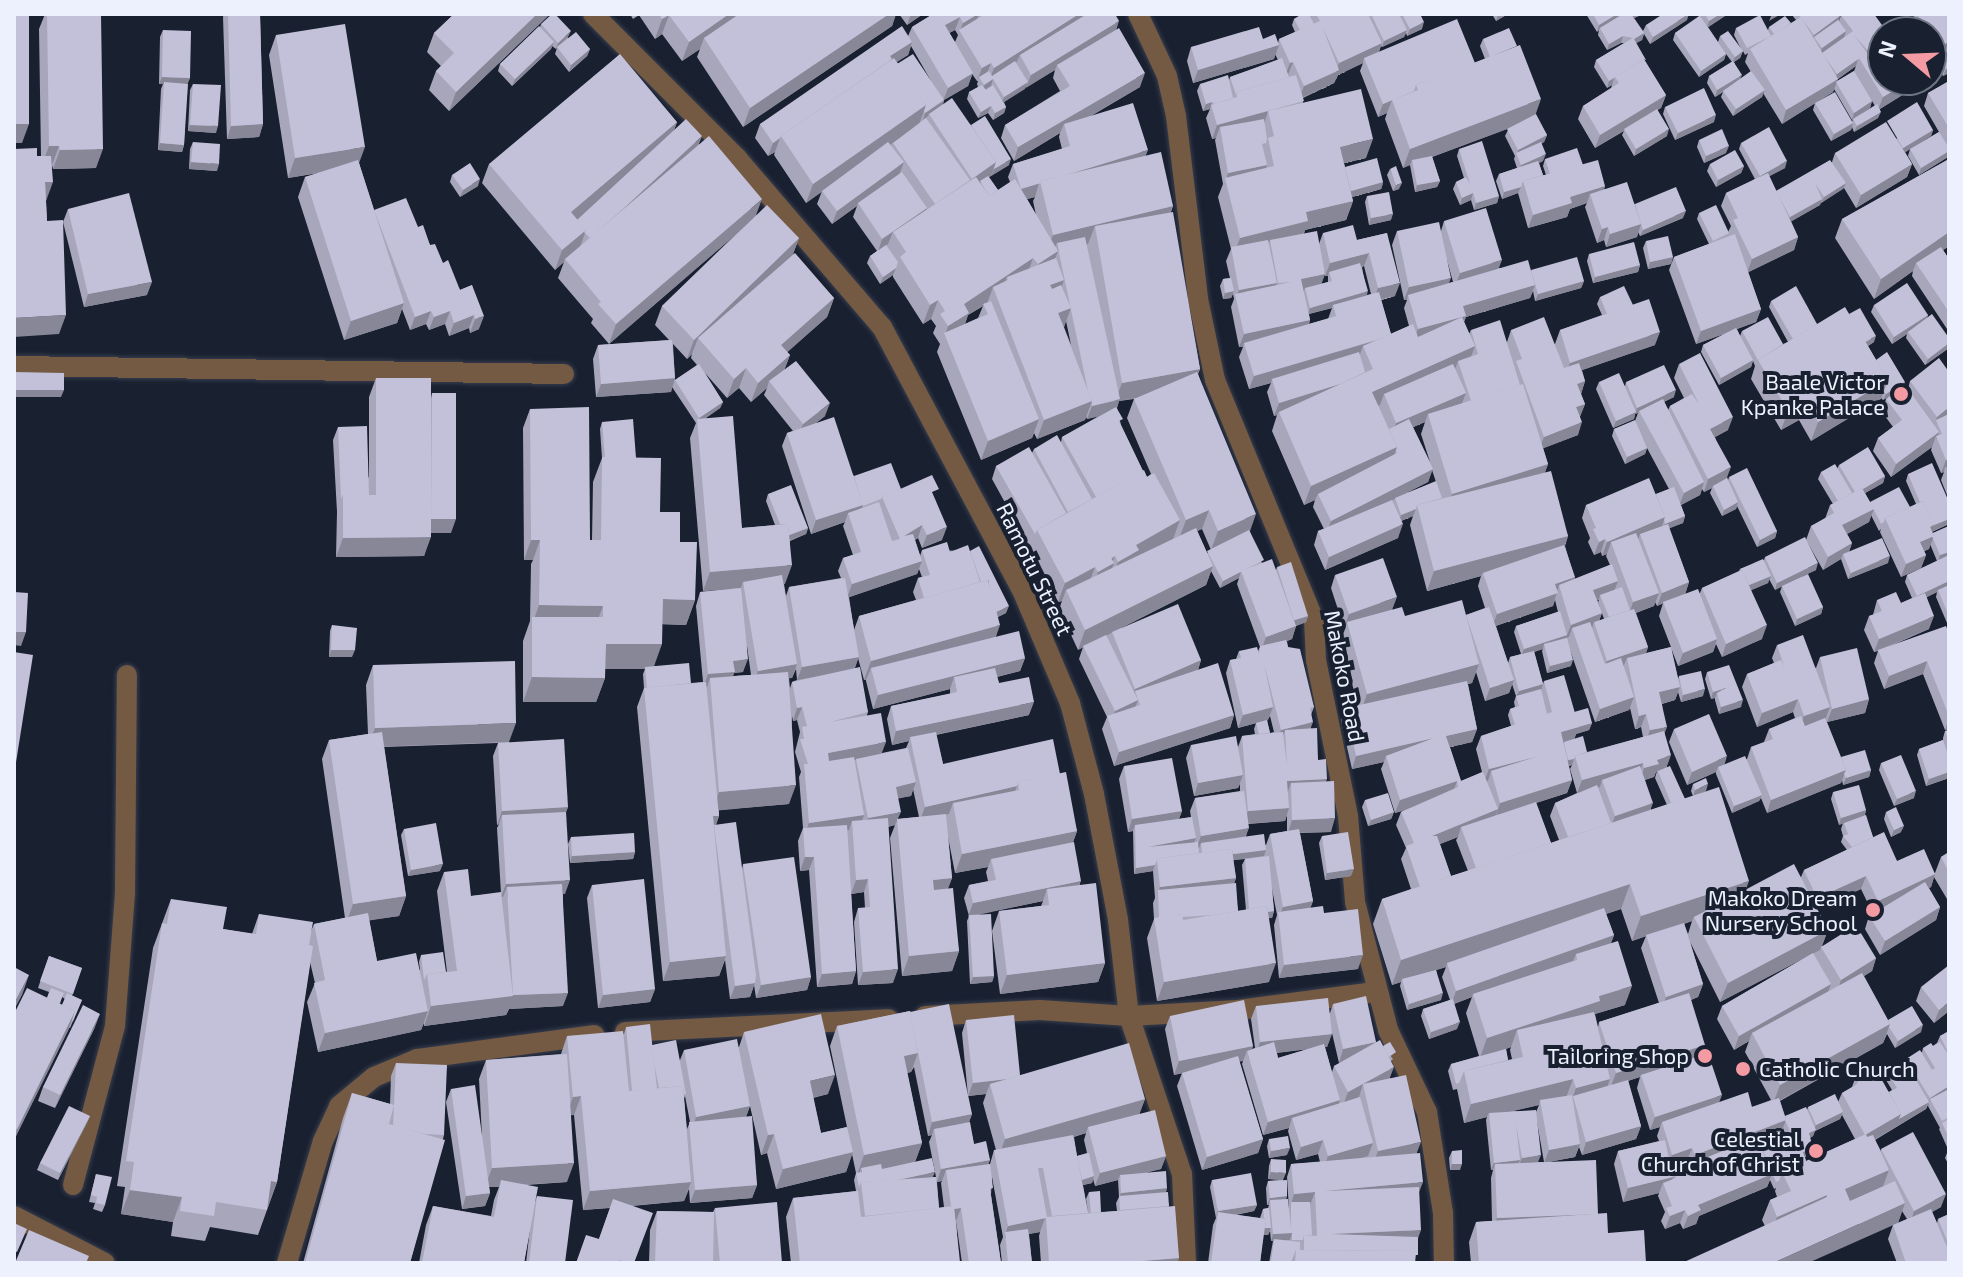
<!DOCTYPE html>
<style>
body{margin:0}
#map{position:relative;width:1963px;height:1277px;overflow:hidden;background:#192030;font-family:"Exo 2",sans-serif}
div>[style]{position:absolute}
.roads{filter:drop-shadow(0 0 2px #373d4d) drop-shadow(0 0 2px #373d4d)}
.minor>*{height:20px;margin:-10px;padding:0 10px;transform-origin:10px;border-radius:10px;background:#745a43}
.wall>*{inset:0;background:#a7a6bb}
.shaded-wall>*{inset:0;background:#888798}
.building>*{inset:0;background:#c2c1d9}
.dots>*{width:22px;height:22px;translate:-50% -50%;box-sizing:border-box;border:4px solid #192030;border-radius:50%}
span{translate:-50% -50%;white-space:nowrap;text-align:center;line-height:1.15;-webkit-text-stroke:8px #192030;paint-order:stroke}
.poi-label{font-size:22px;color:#ecf1fd}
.right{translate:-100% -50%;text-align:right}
.left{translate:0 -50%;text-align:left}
.street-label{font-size:22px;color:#ecf1fd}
.frame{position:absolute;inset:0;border:16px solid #ecf1fd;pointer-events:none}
.north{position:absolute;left:1867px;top:16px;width:80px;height:80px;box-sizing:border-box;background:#192030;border:2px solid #6d7482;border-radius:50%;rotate:289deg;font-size:22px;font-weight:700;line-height:32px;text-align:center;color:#ecf1fd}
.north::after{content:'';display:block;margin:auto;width:28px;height:36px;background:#f49aa2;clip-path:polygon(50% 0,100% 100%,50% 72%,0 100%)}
</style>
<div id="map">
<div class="roads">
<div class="minor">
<i style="left:593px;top:14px;width:204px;rotate:45deg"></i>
<i style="left:737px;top:158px;width:223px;rotate:49.4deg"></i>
<i style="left:882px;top:327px;width:298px;rotate:62deg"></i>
<i style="left:1022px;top:590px;width:123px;rotate:67deg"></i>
<i style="left:1070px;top:703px;width:94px;rotate:75.2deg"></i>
<i style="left:1094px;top:794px;width:128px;rotate:79.2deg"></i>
<i style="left:1118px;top:920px;width:97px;rotate:83.5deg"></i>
<i style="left:1129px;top:1016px;width:167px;rotate:71.5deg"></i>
<i style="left:1182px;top:1174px;width:89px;rotate:87.4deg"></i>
<i style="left:1138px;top:14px;width:68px;rotate:64.9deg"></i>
<i style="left:1167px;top:76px;width:41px;rotate:77.3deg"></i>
<i style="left:1176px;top:116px;width:184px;rotate:83.1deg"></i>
<i style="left:1198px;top:299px;width:83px;rotate:78.1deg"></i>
<i style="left:1215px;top:380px;width:260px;rotate:67.6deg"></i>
<i style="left:1314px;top:620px;width:40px;rotate:87.1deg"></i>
<i style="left:1316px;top:660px;width:159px;rotate:78.4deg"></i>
<i style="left:1348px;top:816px;width:86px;rotate:85.3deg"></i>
<i style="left:1355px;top:902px;width:132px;rotate:75.5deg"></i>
<i style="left:1388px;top:1030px;width:91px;rotate:64.6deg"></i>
<i style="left:1427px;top:1112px;width:102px;rotate:81deg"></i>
<i style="left:1443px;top:1213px;width:50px;rotate:88.9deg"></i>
<i style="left:14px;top:366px;width:550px;rotate:0.83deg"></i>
<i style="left:925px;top:1016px;width:115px;rotate:-3deg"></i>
<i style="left:1040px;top:1010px;width:89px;rotate:3.9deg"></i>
<i style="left:1129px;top:1016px;width:109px;rotate:-3.2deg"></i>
<i style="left:1238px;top:1010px;width:138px;rotate:-7.5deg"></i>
<i style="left:625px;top:1032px;width:264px;rotate:-2.8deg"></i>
<i style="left:73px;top:1185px;width:164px;rotate:-75.2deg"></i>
<i style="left:115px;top:1026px;width:134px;rotate:-85.7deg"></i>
<i style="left:125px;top:892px;width:217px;rotate:-89.5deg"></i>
<i style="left:14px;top:1216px;width:102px;rotate:27.3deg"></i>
<i style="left:287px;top:1263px;width:127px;rotate:-73.6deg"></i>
<i style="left:323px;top:1141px;width:38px;rotate:-65deg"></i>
<i style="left:339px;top:1106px;width:45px;rotate:-39.6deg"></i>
<i style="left:374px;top:1077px;width:47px;rotate:-22.7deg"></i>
<i style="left:417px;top:1059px;width:179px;rotate:-7.7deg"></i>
</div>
</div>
<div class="wall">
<i style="clip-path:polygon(45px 14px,101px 14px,96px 168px,53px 169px,52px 165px,46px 201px,47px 221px,59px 334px,37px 156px,41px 156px,39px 29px)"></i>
<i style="clip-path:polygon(224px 14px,260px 14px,263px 124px,259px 137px,227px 139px,223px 17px)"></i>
<i style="clip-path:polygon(454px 14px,550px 14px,449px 111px,429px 90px,436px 71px,441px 66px,427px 52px,434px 33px)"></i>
<i style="clip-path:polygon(630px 14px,896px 14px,892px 26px,743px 127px,697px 57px,700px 49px,682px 61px,662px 34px,655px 39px,639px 15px,633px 19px)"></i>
<i style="clip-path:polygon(899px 14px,923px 14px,907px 25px)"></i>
<i style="clip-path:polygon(evenodd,933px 14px,1115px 14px,1116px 29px,1140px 87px,1091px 116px,1145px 156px,1173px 206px,1171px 212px,1200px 369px,1198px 374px,1250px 532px,1262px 563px,1276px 570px,1277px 567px,1308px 616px,1306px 622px,1296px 626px,1292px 639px,1287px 641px,1288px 647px,1314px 707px,1311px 715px,1311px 728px,1318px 760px,1326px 781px,1331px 832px,1300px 833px,1313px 901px,1310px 908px,1324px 913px,1358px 969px,1279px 978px,1274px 925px,1277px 915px,1272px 889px,1274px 911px,1272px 918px,1269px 918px,1269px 982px,1157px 1001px,1147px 938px,1154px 919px,1153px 903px,1155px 898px,1153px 871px,1134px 874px,1133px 831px,1128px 832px,1119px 779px,1124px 766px,1182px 811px,1179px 819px,1191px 817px,1190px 811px,1195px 798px,1240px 791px,1240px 784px,1238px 788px,1194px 796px,1186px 758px,1191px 745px,1238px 747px,1242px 736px,1255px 734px,1254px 729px,1256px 723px,1238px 728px,1226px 673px,1230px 660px,1236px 659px,1239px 651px,1258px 651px,1260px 647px,1237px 584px,1239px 578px,1220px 588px,1211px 571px,1206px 585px,1121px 628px,1201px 660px,1198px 670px,1234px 715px,1230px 728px,1114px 766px,1102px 729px,1107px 717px,1079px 659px,1083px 647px,1078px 650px,1059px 609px,1062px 601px,1058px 602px,1030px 549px,1030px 548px,992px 479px,996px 466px,1032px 453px,1034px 449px,1061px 442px,1062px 437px,1099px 416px,1087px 419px,1086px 417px,1085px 420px,1037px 439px,1034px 433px,1032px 438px,981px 460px,937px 352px,940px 344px,933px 333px,936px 326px,931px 319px,923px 324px,893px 277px,893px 275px,880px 284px,867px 263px,870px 256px,877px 251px,853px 217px,857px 206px,832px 224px,817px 204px,822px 191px,806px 203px,774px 155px,775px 152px,768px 156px,755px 138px,760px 124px,908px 36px,912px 27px,933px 14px,955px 30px,958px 35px,955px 42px,949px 33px,955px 30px,933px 14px,911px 46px,931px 81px,896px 62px,908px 55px,911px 46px,933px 14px,1055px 70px,1053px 78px,1060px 91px,1005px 125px,1001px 138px,1014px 161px,1060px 133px,1059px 137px,1062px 149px,1013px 164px,1008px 177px,1010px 182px,998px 190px,989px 177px,1009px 165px,971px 125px,943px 105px,944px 100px,968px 86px,972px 74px,977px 81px,978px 81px,977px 84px,978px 87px,969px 92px,967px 99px,978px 118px,988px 113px,993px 120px,1004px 113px,1006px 107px,1004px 102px,1026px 87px,1055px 70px,933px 14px,1035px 197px,1033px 201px,1036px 215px,1027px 199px,1035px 197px,933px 14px,983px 306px,978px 318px,965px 324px,968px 315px,983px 306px,933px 14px,1066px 321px,1071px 345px,1064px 327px,1066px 321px,933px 14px,1134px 399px,1127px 418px,1151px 474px,1147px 477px,1143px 471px,1121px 425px,1117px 408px,1119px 401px,1134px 399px,933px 14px,1202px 529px,1211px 550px,1207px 553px,1197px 531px,1202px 529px,933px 14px,1270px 716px,1274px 732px,1270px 733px,1267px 721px,1270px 716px,933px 14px,1287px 815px,1287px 831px,1270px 834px,1266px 845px,1246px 837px,1248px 824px,1285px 821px,1287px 815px,933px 14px,1245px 859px,1242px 865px,1246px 910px,1238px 911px,1234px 884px,1236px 878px,1233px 860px,1245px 859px)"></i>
<i style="clip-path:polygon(evenodd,1310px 14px,1420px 14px,1422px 29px,1407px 36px,1406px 33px,1404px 37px,1382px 47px,1381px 46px,1379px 52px,1475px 63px,1485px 59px,1480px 46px,1483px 39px,1535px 114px,1547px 135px,1544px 142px,1541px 144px,1543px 161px,1539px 163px,1543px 175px,1546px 175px,1543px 166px,1545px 159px,1583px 165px,1605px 186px,1604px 189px,1635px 204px,1683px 218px,1640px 236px,1638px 232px,1637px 237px,1606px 247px,1604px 240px,1597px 243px,1585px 207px,1587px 203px,1570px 209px,1567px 217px,1528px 228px,1518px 193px,1502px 199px,1496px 181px,1499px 174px,1517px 168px,1514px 159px,1515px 156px,1505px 136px,1509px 128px,1432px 157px,1440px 181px,1437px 187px,1415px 192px,1410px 165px,1403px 168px,1385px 119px,1387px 113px,1378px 117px,1360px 71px,1363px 63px,1338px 75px,1334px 83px,1303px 98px,1303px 103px,1366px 158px,1344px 163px,1345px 167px,1383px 182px,1381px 189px,1352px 197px,1353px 201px,1346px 220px,1305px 230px,1304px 234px,1319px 244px,1323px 233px,1357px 240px,1387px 233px,1395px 296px,1381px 300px,1391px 334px,1409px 326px,1404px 308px,1407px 300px,1404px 300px,1392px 245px,1397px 231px,1441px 231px,1444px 221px,1499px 268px,1531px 271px,1584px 281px,1581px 288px,1535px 301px,1533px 291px,1530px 298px,1466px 317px,1464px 322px,1469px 334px,1471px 330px,1507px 342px,1511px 330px,1555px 344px,1560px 330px,1602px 315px,1597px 304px,1600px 297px,1633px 305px,1655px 345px,1582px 370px,1585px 381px,1581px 394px,1585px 404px,1580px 416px,1578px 435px,1543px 448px,1548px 464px,1545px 472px,1568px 536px,1565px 546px,1575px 579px,1610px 565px,1606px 556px,1607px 554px,1602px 556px,1601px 552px,1594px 555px,1588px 542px,1590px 538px,1582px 518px,1586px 505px,1656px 494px,1669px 489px,1647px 448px,1645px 454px,1625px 464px,1612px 436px,1614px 429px,1635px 421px,1638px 413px,1635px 414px,1634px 419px,1613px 428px,1596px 389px,1599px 382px,1625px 386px,1626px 382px,1674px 397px,1664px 402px,1668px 410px,1670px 406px,1684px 398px,1674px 378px,1679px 364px,1728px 430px,1715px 437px,1728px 480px,1729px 477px,1777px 531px,1775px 538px,1757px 547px,1737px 506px,1736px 509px,1722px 516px,1710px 493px,1712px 488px,1704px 492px,1702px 489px,1700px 495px,1681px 505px,1685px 516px,1683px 523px,1669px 528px,1689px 582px,1685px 594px,1700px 593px,1702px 588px,1739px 571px,1740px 569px,1764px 560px,1765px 557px,1816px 570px,1802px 576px,1823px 607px,1821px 614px,1795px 626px,1780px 592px,1782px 586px,1775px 590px,1769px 579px,1768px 583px,1751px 590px,1762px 639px,1722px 657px,1716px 644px,1713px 652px,1678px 666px,1671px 648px,1678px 679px,1679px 676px,1703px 696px,1681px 702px,1678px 692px,1675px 700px,1662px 704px,1667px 767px,1685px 799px,1693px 796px,1691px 791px,1693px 784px,1706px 791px,1699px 794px,1746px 890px,1801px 877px,1804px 870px,1847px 850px,1841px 842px,1843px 836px,1841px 829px,1843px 823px,1839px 825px,1831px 799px,1833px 792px,1866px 810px,1865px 815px,1873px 837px,1897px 861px,1935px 873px,1941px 857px,1949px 852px,1949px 898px,1947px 899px,1934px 877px,1931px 887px,1929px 888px,1940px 907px,1936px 920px,1880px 955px,1865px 929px,1869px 916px,1873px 914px,1861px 889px,1817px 909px,1828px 930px,1822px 946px,1876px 958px,1872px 971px,1864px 976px,1888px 1020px,1921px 1032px,1895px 1048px,1887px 1034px,1883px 1043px,1780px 1101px,1785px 1116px,1807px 1110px,1808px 1107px,1838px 1102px,1842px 1093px,1852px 1087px,1857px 1073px,1889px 1092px,1892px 1090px,1886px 1080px,1888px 1073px,1904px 1064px,1906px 1059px,1922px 1052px,1923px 1048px,1933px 1046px,1937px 1043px,1940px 1036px,1949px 1031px,1949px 1146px,1947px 1147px,1939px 1129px,1940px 1128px,1928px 1106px,1929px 1103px,1926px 1109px,1875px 1140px,1881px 1151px,1881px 1149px,1941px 1207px,1932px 1212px,1937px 1223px,1938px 1219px,1949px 1214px,1949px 1263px,1897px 1263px,1888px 1239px,1893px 1225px,1907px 1219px,1902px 1211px,1898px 1223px,1765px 1226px,1762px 1220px,1770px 1200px,1777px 1197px,1775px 1191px,1776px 1188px,1774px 1189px,1770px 1180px,1767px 1187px,1699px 1216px,1696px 1224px,1683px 1229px,1680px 1223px,1665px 1229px,1661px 1221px,1665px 1212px,1658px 1196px,1659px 1193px,1623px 1202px,1614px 1164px,1618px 1151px,1659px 1141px,1657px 1136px,1660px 1127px,1650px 1130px,1637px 1088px,1640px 1077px,1628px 1081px,1641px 1126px,1636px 1139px,1582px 1155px,1579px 1147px,1575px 1157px,1548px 1162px,1598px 1214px,1608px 1233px,1646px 1263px,1471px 1263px,1469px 1242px,1476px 1222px,1492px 1221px,1491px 1178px,1493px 1170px,1491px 1170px,1486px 1120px,1487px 1117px,1464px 1123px,1457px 1089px,1453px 1090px,1448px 1071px,1451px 1064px,1479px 1056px,1466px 1013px,1472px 997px,1454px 1004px,1457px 1029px,1429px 1039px,1421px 1016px,1423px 1009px,1450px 1000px,1442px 977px,1446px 967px,1436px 970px,1441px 1000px,1407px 1010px,1400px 986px,1401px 982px,1392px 985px,1373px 924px,1382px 899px,1411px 889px,1401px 859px,1406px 848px,1396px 825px,1401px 812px,1405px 810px,1395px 813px,1381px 769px,1384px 762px,1352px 769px,1341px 721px,1346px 708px,1358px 705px,1340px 641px,1346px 627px,1344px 628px,1331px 588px,1335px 575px,1393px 610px,1405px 616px,1466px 615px,1485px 608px,1478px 586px,1481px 576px,1427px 591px,1410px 525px,1413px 516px,1401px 521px,1398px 538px,1325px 570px,1314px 545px,1318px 531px,1324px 529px,1313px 507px,1315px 500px,1304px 505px,1272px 431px,1277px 415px,1274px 416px,1267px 392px,1271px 383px,1249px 389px,1239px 357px,1243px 347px,1239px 347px,1231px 307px,1234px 299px,1233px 294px,1231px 298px,1223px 299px,1220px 286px,1223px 279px,1230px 278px,1226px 261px,1231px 249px,1218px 197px,1223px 184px,1215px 140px,1216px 138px,1212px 139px,1206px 118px,1210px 109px,1203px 111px,1197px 91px,1200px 84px,1229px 80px,1230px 77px,1278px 60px,1275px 54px,1274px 59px,1193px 83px,1187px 61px,1191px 47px,1263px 39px,1278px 43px,1279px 39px,1295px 32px,1292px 25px,1294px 19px,1310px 14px,1447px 260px,1453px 282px,1449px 283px,1447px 260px,1310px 14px,1364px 266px,1371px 294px,1367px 295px,1362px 267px,1364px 266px,1310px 14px,1323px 267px,1325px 276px,1328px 276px,1328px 282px,1321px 284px,1325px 274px,1323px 267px,1310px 14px,1332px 308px,1328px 319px,1309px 324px,1310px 320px,1309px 314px,1332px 308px,1310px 14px,1425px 422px,1421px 434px,1430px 462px,1413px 427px,1425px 422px,1310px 14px,1432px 470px,1436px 482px,1404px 494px,1428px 482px,1432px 470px,1310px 14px,1555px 600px,1558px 612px,1516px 626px,1514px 632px,1521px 654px,1510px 657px,1508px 663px,1496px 626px,1553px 606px,1555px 600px,1310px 14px,1597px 600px,1599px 600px,1598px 602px,1604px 619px,1599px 621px,1602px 613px,1597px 600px,1310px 14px,1655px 602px,1657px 606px,1663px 603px,1659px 616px,1671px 647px,1646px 653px,1648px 647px,1636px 613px,1654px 606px,1655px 602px,1310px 14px,1543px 649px,1542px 651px,1547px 673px,1571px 666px,1570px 650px,1595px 722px,1629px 710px,1630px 708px,1635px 729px,1641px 727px,1643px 737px,1587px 752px,1574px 739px,1576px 734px,1589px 730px,1592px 723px,1574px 712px,1544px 681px,1541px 690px,1543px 684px,1534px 652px,1543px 649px,1310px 14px,1476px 672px,1485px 701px,1509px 693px,1512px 684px,1516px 696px,1514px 702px,1515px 707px,1510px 709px,1508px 715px,1511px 726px,1481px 736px,1476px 749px,1482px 772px,1461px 781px,1450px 747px,1472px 742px,1477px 729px,1468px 684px,1472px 683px,1476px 672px,1310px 14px,1572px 765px,1570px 769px,1577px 793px,1555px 803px,1550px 816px,1559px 840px,1551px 843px,1536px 803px,1567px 793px,1572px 780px,1569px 766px,1572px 765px,1310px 14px,1657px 771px,1655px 778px,1667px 805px,1651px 810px,1645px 780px,1654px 777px,1656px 772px,1657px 771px,1310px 14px,1458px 837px,1456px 840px,1468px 871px,1451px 876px,1440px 844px,1458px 837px,1310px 14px,1621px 909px,1632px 941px,1646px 936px,1641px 948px,1659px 1003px,1599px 1022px,1598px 1027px,1595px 1014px,1625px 1005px,1611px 943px,1614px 935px,1606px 914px,1621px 909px,1310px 14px,1692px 921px,1688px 934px,1684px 924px,1692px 921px,1310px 14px,1690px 942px,1720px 1002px,1806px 957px,1722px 1006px,1717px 1019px,1734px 1050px,1749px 1041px,1745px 1052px,1771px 1100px,1752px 1107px,1719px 1103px,1702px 1055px,1691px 1000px,1698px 997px,1703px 984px,1690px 942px,1310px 14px,1511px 1047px,1510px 1050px,1512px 1059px,1508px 1060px,1506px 1049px,1511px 1047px,1310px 14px,1539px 1105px,1536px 1112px,1512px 1111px,1539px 1105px,1310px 14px,1842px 1115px,1855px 1139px,1806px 1161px,1805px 1157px,1810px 1154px,1810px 1138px,1813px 1136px,1815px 1131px,1840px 1119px,1842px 1115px,1310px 14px,1537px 1122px,1544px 1162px,1538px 1162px,1537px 1122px,1310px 14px,1783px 1128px,1785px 1133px,1760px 1144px,1759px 1142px,1781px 1133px,1783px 1128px,1310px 14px,1687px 1161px,1689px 1165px,1672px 1173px,1671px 1167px,1687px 1161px)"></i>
<i style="clip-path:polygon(1492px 14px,1508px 14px,1496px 21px)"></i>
<i style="clip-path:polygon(1586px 14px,1643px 14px,1634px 18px,1643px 31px,1646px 25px,1687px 20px,1650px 44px,1644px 34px,1642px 40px,1636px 43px,1645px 62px,1666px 95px,1661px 108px,1657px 110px,1667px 136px,1634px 156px,1622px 135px,1624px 131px,1595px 148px,1578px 119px,1583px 106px,1611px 88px,1612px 85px,1607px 88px,1594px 67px,1596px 60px,1624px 43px,1621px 43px,1607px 50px,1598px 35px,1599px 30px,1597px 32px)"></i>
<i style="clip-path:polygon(evenodd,1698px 14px,1728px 14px,1708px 27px,1718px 42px,1720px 36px,1742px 51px,1734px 35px,1736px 28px,1768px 30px,1769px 27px,1791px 23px,1796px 20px,1792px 15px,1793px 14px,1840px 14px,1839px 21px,1841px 15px,1874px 14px,1883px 80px,1931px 80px,1915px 89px,1913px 86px,1912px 89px,1880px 109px,1878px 118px,1854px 132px,1852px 127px,1851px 130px,1831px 141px,1813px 110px,1815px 103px,1852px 122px,1853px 119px,1875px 106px,1872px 101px,1870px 108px,1852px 120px,1834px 89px,1833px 92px,1782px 124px,1763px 93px,1762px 97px,1733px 116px,1721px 97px,1723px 92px,1715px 97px,1707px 83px,1709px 76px,1732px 62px,1726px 54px,1724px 60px,1699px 77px,1673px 40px,1675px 33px,1699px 16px,1698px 14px,1743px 51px,1745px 55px,1748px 53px,1745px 62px,1751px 72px,1740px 79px,1734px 62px,1740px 58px,1743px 51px,1698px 14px,1856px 66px,1854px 71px,1837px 81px,1838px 79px,1856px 66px)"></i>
<i style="clip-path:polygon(1915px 14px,1949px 14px,1949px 46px,1944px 50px,1949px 73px,1943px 76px,1940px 71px,1939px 75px,1931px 80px,1931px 51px,1936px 58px,1938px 53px,1931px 44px,1931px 32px,1923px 32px,1913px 18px)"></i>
<i style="clip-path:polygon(541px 24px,590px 49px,587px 56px,569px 72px,555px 54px,557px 48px,556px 49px,552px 46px,551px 49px,512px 86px,498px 71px,500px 64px,540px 27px)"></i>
<i style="clip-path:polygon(163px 30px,190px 78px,187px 84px,184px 145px,182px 152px,158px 150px,161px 89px,163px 84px,159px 84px,160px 37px)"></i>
<i style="clip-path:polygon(276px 35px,359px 163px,374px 210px,418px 227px,460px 290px,472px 285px,479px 329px,470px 333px,469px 328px,449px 336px,445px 324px,429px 330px,426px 324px,410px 330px,402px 309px,397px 323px,344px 340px,298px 197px,305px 177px,319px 173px,288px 178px,269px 55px)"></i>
<i style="clip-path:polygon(1949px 81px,1948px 157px,1919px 175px,1908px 156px,1910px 149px,1939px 132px,1924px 106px,1928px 93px)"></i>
<i style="clip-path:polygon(193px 84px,216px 133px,188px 131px,190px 90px)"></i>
<i style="clip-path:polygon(1665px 107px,1714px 122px,1675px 140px,1663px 114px)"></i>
<i style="clip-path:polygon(evenodd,677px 122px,674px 130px,699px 144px,756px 215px,799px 238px,793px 254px,834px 298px,827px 317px,787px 352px,790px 355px,784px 370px,825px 416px,816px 423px,854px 476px,935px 499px,942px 540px,922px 548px,918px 538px,915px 540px,920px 556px,922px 550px,970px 551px,1006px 613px,998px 617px,996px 637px,1025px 658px,1020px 671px,997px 677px,999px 683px,1029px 715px,936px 735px,943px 764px,1060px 774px,1077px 831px,1073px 842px,1080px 885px,1105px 963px,1098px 982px,1000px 994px,992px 931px,999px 911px,1041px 906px,1043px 901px,979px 914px,994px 976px,992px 982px,970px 984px,967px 921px,969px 916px,964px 898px,969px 885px,988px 881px,986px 872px,988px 867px,955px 873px,948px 837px,952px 878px,948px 888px,959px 951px,952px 971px,902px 976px,890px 838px,895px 825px,888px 827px,893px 983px,858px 985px,854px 922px,858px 908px,865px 908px,864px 892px,851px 894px,856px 971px,852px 984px,817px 987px,809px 870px,800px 871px,798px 841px,803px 828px,799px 777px,801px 772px,795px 752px,800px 732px,797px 720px,793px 721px,792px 716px,789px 804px,719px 810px,719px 816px,716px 825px,742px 869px,743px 864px,811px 977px,807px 990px,756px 998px,754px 985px,750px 997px,730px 999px,725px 960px,719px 976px,663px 981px,637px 707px,644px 688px,643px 674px,645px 669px,605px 669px,605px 678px,596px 702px,523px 702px,523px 641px,530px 621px,531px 564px,533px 560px,524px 560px,523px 428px,530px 409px,590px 540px,592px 540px,593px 482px,602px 458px,600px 429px,602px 422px,636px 458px,660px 512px,680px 542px,695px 600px,686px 625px,662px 624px,654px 666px,691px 683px,703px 682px,696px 606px,700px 592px,741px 588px,703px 591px,690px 438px,696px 423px,672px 387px,671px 392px,596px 397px,593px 359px,598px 345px,669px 340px,655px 325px,662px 306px,737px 233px,609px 344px,591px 323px,593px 319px,558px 278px,564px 262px,555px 270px,482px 183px,489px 164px,677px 122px,673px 344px,687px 359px,692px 354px,691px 358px,697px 365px,675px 380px,673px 344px,677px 122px,705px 373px,727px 398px,739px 388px,751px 402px,767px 388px,764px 395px,793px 431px,787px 433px,782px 446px,811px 534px,845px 522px,843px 526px,853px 555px,843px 558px,838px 571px,841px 578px,789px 587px,786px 596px,784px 584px,790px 541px,806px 534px,808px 528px,768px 494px,766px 501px,775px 525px,742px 528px,706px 418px,720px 408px,723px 402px,705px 373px,677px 122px,919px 569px,922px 577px,918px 578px,913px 592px,916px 600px,859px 616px,854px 630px,849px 597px,917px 574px,919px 569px,677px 122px,747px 646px,751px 675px,733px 676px,734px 673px,743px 672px,747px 646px,677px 122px,858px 658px,864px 680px,866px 680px,866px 681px,873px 709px,950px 689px,950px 694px,891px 706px,887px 719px,892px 745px,909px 741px,906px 748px,882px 753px,867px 715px,868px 712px,855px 668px,858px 658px,677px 122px,796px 669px,797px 680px,792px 682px,790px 688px,789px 678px,792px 678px,796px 669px,677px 122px,913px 789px,919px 817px,898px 819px,898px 798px,911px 796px,913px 789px)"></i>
<i style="clip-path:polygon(1933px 130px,1931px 136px,1905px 152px,1912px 164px,1907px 177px,1856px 208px,1844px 188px,1821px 203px,1821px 202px,1820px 205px,1791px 221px,1798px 237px,1794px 250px,1748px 272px,1761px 309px,1756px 322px,1737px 329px,1740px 336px,1742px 331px,1783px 344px,1788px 342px,1769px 307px,1771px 301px,1817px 324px,1849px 314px,1874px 342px,1868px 346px,1876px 360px,1908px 389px,1910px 381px,1949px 372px,1949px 500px,1941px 480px,1944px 472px,1941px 473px,1931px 450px,1932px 447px,1891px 477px,1873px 451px,1878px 438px,1893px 427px,1882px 412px,1886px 399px,1890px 396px,1883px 400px,1881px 398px,1811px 441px,1799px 420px,1781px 430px,1751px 379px,1755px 366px,1753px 361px,1751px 367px,1719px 385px,1701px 352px,1703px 345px,1724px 334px,1696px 344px,1669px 270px,1674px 257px,1709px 244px,1697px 219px,1699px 213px,1728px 232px,1731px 226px,1721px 206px,1726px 193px,1755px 179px,1739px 149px,1741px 143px,1785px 168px,1769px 176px,1776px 191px,1832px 162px,1835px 153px)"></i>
<i style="clip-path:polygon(1699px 140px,1726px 153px,1704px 163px,1697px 147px)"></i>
<i style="clip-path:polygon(193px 142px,217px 171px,189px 169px,190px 149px)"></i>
<i style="clip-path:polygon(1459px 149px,1499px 196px,1497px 203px,1474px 210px,1471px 200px,1460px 205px,1453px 189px,1456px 182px,1464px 178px,1457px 156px)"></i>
<i style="clip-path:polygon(1949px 159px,1949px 246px,1943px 250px,1949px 259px,1949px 332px,1912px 276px,1913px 271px,1874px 299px,1835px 238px,1842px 219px)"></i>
<i style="clip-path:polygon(1710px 164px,1744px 166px,1741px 173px,1716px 187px,1707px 171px)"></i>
<i style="clip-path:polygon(1390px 169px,1399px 189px,1393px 191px,1387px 175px)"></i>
<i style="clip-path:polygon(452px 175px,478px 186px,460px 197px,450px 182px)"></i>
<i style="clip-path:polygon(1367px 196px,1391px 220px,1369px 225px,1365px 202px)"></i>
<i style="clip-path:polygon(68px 209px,147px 295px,84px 307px,63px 222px)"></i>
<i style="clip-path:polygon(1646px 241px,1673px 257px,1671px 264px,1648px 269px,1643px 248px)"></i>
<i style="clip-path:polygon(1589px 254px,1640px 265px,1638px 272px,1593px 283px,1587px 261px)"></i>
<i style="clip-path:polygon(1874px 305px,1928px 315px,1927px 318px,1949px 348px,1925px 365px,1906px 338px,1907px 334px,1892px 344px,1871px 312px)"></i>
<i style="clip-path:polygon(376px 378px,431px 398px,432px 393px,451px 533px,431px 533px,424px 556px,336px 557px,337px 512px,333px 440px,338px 427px,369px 478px,369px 397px)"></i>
<i style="clip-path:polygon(1839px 465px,1885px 476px,1883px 483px,1865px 493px,1870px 502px,1910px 507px,1916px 504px,1906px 481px,1908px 474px,1949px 502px,1949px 524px,1932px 532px,1933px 533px,1949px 526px,1949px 622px,1947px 623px,1936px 597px,1937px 592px,1927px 597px,1929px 629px,1886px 648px,1949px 634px,1949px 729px,1945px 730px,1923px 674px,1884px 689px,1874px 663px,1878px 651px,1874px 652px,1864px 630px,1869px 616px,1873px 615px,1877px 600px,1901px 603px,1912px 598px,1905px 582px,1907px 575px,1937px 561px,1930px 544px,1929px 549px,1924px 551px,1926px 555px,1921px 568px,1901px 577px,1880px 532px,1881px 529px,1879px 531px,1871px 515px,1869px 522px,1847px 534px,1852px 543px,1849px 552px,1888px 563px,1848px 579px,1841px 559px,1823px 570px,1806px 540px,1811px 526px,1825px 519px,1830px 505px,1833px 504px,1818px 479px,1821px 472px,1837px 469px)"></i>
<i style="clip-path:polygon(332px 625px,352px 657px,329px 657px,330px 631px)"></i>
<i style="clip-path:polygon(1777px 645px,1816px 668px,1820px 657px,1869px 699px,1865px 713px,1827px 722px,1841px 757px,1871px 770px,1869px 777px,1843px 785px,1842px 780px,1841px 783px,1767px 813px,1761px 798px,1759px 801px,1732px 813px,1716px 774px,1716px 772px,1687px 785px,1669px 742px,1674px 729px,1724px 765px,1747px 759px,1751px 747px,1764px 742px,1769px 729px,1795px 718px,1793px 712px,1757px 727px,1742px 687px,1747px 674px,1774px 663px,1772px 658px)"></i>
<i style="clip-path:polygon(evenodd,373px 665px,509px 742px,568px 807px,566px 812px,565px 894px,563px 894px,563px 1006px,509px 1009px,506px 1015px,424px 1026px,424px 1023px,421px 1030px,318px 1052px,307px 1002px,315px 983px,310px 962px,277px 1182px,258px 1235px,210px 1227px,205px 1241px,171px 1236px,173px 1222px,121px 1214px,125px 1187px,117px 1186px,153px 948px,171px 899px,223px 929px,252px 934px,259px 914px,311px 931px,314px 924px,345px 918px,322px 759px,329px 740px,368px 734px,366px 685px,373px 665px,498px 743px,493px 756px,497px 825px,499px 824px,497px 828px,501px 893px,471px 896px,444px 872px,437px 891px,447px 972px,421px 955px,419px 962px,420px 970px,377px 961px,369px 920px,399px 916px,406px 896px,384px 747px,498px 743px)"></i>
<i style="clip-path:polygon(1707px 672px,1741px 707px,1719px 714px,1715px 700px,1715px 698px,1711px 699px,1705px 679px)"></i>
<i style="clip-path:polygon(1949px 730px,1949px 778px,1926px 786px,1917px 755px,1919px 749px,1943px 740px,1943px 738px,1945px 731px)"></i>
<i style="clip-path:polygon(1881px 763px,1914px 798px,1894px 806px,1879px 770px)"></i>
<i style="clip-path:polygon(1365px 800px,1394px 812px,1391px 819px,1368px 826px,1362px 807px)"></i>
<i style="clip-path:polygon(1886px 812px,1901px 832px,1891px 837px,1884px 819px)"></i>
<i style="clip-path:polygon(404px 829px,440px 871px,408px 876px,401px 835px)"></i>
<i style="clip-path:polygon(1322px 836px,1351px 876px,1325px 880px,1319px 843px)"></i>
<i style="clip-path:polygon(571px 837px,635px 852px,633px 859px,570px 863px,568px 844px)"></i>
<i style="clip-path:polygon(592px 885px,655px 989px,650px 1002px,598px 1008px,587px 898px)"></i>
<i style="clip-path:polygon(evenodd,49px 956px,82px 968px,72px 996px,82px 1000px,70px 1028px,69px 1028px,14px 1140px,14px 1014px,47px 998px,49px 992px,38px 988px,49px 956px,62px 997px,65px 999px,62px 1005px,60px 1004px,62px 997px)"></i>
<i style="clip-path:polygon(1921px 987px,1949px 1011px,1934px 1023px,1916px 1001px)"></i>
<i style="clip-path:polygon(evenodd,1333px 1004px,1376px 1042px,1383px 1046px,1393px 1059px,1391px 1061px,1390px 1078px,1417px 1153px,1419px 1192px,1418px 1239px,1415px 1263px,1269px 1263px,1273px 1241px,1271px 1241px,1270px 1231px,1268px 1235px,1263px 1235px,1260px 1263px,1208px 1263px,1213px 1225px,1216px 1218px,1210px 1187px,1212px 1180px,1257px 1205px,1254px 1211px,1236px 1215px,1260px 1218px,1263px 1209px,1268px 1208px,1269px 1205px,1267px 1205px,1266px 1188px,1268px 1181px,1282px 1180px,1268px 1179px,1269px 1166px,1271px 1159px,1283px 1180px,1287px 1196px,1286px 1199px,1289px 1210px,1287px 1177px,1291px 1164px,1320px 1162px,1318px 1154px,1296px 1160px,1288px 1131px,1289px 1128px,1263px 1135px,1242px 1064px,1243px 1061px,1239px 1061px,1263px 1139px,1258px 1153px,1202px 1170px,1177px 1086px,1182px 1073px,1174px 1075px,1165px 1029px,1170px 1016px,1253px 1046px,1252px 1049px,1255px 1048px,1251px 1019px,1256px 1006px,1330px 1013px,1333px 1004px,1332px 1033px,1339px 1063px,1342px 1062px,1334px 1066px,1332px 1072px,1325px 1047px,1327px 1047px,1332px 1033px,1333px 1004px,1308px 1049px,1278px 1058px,1277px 1053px,1308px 1049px)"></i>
<i style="clip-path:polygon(evenodd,910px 1011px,972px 1114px,969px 1122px,974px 1144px,990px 1160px,988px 1164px,990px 1164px,994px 1150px,996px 1150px,983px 1103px,986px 1094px,968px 1096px,962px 1033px,966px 1020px,1020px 1075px,1145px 1099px,1139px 1114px,1166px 1156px,1161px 1169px,1147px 1172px,1167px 1188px,1166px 1192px,1179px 1258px,1177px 1263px,1041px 1263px,1039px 1236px,1040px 1232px,1029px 1234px,1032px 1263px,1002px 1263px,1000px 1245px,1003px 1237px,992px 1177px,991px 1195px,1001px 1263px,962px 1263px,956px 1221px,959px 1263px,791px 1263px,786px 1217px,793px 1198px,856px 1191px,854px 1180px,856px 1173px,852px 1154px,846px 1172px,776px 1189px,767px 1153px,761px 1155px,750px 1106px,746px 1117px,757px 1185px,752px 1198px,690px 1203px,689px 1189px,684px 1201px,632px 1206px,634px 1263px,576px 1263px,599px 1239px,610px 1208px,583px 1210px,574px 1115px,571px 1115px,567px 1182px,526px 1185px,535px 1202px,537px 1196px,565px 1263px,526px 1263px,530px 1228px,524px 1263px,419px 1263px,426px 1225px,433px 1206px,491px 1216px,494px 1200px,499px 1187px,489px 1187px,490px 1193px,485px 1206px,462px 1209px,446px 1102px,451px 1089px,482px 1137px,479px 1079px,486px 1060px,561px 1054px,567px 1036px,624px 1034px,626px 1027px,652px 1045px,680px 1060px,684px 1050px,739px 1047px,744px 1032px,828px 1094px,813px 1098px,821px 1133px,847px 1127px,830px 1046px,837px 1026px,910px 1011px,914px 1067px,928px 1136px,932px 1135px,929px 1142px,936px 1177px,933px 1177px,915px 1162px,922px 1143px,907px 1073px,911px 1072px,914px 1067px,910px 1011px,685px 1096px,690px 1122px,687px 1129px,684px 1099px,685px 1096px,910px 1011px,1086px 1133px,1084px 1140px,1087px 1153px,1077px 1156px,1074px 1137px,1086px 1133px,910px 1011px,1093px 1179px,1095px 1186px,1118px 1180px,1119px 1197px,1116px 1203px,1117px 1211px,1101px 1212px,1089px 1192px,1086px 1199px,1088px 1212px,1083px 1185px,1092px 1183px,1093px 1179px,910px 1011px,942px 1181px,941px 1183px,944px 1207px,939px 1208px,937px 1182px,942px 1181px)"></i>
<i style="clip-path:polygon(95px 1027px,55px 1108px,38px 1101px,43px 1087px)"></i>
<i style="clip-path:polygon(396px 1063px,444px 1135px,410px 1263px,303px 1263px,343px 1118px,352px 1093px,390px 1104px,391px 1076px)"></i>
<i style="clip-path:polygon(90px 1116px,58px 1180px,37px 1170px,40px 1163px)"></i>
<i style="clip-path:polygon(1269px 1139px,1287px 1155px,1269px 1158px,1267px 1146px)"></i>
<i style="clip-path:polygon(1949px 1148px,1949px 1165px,1945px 1158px)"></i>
<i style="clip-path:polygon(1452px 1151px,1460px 1170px,1450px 1170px,1449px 1158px)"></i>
<i style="clip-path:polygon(96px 1174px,105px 1205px,102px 1212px,93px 1209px,95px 1203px,89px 1202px)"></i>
<i style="clip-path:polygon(715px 1208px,782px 1263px,649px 1263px,650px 1230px,657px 1211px,713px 1212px)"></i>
</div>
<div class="shaded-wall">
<i style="clip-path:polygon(537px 14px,550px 14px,449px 111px,456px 92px)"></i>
<i style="clip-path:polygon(729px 14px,750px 14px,704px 38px,700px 49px,682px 61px,689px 42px)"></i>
<i style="clip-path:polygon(889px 14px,896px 14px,892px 26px,743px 127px,750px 108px)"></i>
<i style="clip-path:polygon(911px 14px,923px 14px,907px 25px)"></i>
<i style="clip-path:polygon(978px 14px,979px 14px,975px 26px,960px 31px,963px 23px)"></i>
<i style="clip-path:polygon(1079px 14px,1088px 14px,1020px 55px,1016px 63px,989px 81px,994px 68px)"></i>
<i style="clip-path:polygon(1498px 14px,1508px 14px,1496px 21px)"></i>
<i style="clip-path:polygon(1617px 14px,1624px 14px,1600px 28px,1597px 32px,1599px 25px)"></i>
<i style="clip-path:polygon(1632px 14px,1643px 14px,1630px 20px)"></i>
<i style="clip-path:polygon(1689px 14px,1687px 20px,1650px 44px,1653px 37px)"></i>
<i style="clip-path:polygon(1720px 14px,1728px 14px,1707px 28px,1709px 21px)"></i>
<i style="clip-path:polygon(1772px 14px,1781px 14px,1769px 21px)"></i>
<i style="clip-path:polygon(669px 15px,662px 34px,655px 39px,662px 19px)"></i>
<i style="clip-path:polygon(1841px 15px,1838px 21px,1814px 37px,1811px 42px,1814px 35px)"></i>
<i style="clip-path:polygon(960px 17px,955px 30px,940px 38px,945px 25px)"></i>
<i style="clip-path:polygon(1119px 21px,1115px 34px,1057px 65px,1055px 70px,1026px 88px,1031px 75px)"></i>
<i style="clip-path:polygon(1424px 22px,1422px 29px,1407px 36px,1410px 29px)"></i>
<i style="clip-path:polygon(1407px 30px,1404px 37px,1382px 47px,1384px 41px)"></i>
<i style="clip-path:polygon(571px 31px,568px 37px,556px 49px,558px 43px)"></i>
<i style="clip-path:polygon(1846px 31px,1844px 38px,1820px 55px,1822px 48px)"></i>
<i style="clip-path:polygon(1644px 33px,1642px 40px,1631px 46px,1634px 39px)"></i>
<i style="clip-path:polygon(1623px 36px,1621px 43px,1607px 50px,1609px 44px)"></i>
<i style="clip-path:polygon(1883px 39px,1883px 44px,1867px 53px,1868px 51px)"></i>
<i style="clip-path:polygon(1949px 41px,1949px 46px,1938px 54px,1941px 47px)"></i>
<i style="clip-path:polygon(554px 42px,551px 49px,512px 86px,515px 79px)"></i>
<i style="clip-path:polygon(912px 42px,908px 55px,891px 66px,890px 56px)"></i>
<i style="clip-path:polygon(1382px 43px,1377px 56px,1364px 58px,1363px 63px,1338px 75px,1334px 83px,1299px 99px,1304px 86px,1336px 72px,1339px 63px)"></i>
<i style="clip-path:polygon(1279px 45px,1274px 59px,1193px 83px,1198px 70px)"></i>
<i style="clip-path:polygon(590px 49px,587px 56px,569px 72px,571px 65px)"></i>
<i style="clip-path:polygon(1743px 51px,1740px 58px,1732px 63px,1735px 57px)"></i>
<i style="clip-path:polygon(1726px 54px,1724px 60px,1699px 77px,1701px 71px)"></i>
<i style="clip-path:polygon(1858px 59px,1856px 66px,1838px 79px,1833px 92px,1782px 124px,1786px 110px,1835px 81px,1837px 74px)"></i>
<i style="clip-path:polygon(1293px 62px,1288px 75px,1285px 76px,1290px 63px)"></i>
<i style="clip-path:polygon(991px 63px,986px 76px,979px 77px,977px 81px,982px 68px)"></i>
<i style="clip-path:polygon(1949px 67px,1949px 73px,1943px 76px,1946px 69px)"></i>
<i style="clip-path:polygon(1941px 68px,1939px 75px,1931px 80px,1931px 74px)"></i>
<i style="clip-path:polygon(973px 73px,968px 86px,944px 100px,942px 107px,929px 114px,928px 116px,923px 120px,925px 113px,943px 101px,948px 88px)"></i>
<i style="clip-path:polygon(1145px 73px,1140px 87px,1066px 130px,1064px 124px,1060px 133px,1014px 161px,1018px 147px)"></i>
<i style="clip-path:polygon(1742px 75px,1739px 82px,1715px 97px,1717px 90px)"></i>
<i style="clip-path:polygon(162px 77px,190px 78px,187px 85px,159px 84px)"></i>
<i style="clip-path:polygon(1614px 78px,1612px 85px,1607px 88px,1609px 81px)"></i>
<i style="clip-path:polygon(993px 79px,991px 86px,981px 92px,984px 85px)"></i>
<i style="clip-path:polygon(1911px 80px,1916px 80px,1912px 89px,1878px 110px,1883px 97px)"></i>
<i style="clip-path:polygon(1922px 80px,1931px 80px,1915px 89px,1918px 82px)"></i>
<i style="clip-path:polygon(1028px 82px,1025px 89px,1001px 104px,1004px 97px)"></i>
<i style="clip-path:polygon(1765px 90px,1762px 97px,1733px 116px,1736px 109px)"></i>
<i style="clip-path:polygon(1666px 95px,1661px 108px,1595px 148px,1600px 135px)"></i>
<i style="clip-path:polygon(1541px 99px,1534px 119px,1413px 164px,1412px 160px,1410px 165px,1403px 168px,1410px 149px)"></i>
<i style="clip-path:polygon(1392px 100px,1387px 113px,1378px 117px,1383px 104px)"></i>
<i style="clip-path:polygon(1872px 101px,1870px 108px,1852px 120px,1854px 113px)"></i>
<i style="clip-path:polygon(1212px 102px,1210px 109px,1203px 111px,1206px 104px)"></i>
<i style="clip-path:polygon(926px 105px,919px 125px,806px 203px,813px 184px)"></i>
<i style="clip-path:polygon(991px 106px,988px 113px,978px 118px,981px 112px)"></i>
<i style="clip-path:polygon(1006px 107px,1004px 113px,993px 120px,995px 113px)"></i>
<i style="clip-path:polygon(1268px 111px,1264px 124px,1220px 127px,1216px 138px,1212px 139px,1217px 125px)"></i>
<i style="clip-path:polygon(1881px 112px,1878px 118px,1854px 132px,1857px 126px)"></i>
<i style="clip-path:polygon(1716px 115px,1714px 122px,1675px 140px,1678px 133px)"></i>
<i style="clip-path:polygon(677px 122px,670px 142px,564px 231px,571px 212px)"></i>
<i style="clip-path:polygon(1853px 123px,1851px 130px,1831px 141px,1834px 134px)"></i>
<i style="clip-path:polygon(14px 124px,29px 124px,22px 143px,14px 143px)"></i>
<i style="clip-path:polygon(263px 124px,259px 137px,227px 139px,231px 126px)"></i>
<i style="clip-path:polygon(190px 125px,218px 126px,216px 133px,188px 131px)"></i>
<i style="clip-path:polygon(1669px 129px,1667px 136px,1634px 156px,1636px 149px)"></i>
<i style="clip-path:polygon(1933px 130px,1931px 136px,1901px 155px,1903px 148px)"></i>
<i style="clip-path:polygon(1547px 135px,1544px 142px,1517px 156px,1518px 150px)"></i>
<i style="clip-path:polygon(702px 136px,697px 149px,591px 239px)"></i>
<i style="clip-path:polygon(780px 138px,775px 152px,768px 156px,773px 143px)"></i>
<i style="clip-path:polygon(1373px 139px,1366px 158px,1333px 166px,1340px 147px)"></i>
<i style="clip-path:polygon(160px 143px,184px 145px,182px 152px,158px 150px)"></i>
<i style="clip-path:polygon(49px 146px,59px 146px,52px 165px,42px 165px)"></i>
<i style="clip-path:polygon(1729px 146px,1726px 153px,1704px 163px,1706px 156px)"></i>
<i style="clip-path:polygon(365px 147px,358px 166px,288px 178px,295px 158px)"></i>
<i style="clip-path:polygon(103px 149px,96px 168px,53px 169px,60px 150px)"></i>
<i style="clip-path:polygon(1148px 150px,1143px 163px,1041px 183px)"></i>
<i style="clip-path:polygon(1949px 151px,1948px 157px,1919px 175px,1921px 168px)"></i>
<i style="clip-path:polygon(1546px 154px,1543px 161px,1519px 172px,1521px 165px)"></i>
<i style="clip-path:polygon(1011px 159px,1009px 165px,991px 176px,994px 169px)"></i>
<i style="clip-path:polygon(1787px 161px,1785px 168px,1757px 183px,1760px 176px)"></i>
<i style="clip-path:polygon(191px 162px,219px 164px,217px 171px,189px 169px)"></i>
<i style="clip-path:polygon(904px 162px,899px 175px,858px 203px,857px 206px,832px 224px,837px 211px)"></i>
<i style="clip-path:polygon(996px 162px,991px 176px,981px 183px,972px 179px)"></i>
<i style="clip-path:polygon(1912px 164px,1907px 177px,1856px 208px,1861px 195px)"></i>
<i style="clip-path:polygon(1267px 165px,1262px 179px,1226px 180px,1228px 173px)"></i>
<i style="clip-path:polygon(1744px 166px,1741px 173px,1716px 187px,1718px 180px)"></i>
<i style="clip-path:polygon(480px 179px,478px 186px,460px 197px,463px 190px)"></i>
<i style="clip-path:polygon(1440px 181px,1437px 187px,1415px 192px,1417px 185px)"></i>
<i style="clip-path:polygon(45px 182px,53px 182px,46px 201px)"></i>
<i style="clip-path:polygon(1383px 182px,1381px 189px,1349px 198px,1351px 191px)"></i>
<i style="clip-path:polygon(1039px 183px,1035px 197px,1016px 202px,1020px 189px)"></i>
<i style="clip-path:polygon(1402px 183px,1399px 189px,1393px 191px,1396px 185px)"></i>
<i style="clip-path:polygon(1846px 183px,1843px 189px,1821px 203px,1824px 197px)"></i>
<i style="clip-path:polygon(1605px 186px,1601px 199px,1590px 194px,1587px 203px,1570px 209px,1567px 217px,1528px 228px,1533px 215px,1570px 197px)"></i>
<i style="clip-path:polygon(1521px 187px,1518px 193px,1502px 199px,1504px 192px)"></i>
<i style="clip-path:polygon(1473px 193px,1471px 200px,1460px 205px,1462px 198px)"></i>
<i style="clip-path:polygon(1499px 196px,1497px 203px,1474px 210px,1476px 203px)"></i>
<i style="clip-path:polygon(762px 199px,755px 218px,609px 344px,616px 324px)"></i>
<i style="clip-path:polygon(1822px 199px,1820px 205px,1787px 224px,1790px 217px)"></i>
<i style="clip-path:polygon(1353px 201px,1346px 220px,1305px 230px,1301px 241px,1270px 240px,1267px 249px,1233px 257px,1240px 238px,1306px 212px)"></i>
<i style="clip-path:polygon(1173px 206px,1166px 225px,1095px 226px,1088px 244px,1058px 251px,1057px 243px,1053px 252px,1046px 254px,1053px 235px)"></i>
<i style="clip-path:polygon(927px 208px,922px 221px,893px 232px,888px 244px,878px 252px,882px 239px)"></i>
<i style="clip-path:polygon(1686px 211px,1683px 218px,1640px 236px,1643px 230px)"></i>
<i style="clip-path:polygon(1393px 214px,1391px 220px,1369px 225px,1371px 218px)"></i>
<i style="clip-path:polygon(1641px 224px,1637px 237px,1606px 247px,1610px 234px)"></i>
<i style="clip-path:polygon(1608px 227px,1604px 240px,1597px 243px,1602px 229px)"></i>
<i style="clip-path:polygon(586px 230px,579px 250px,565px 259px,564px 262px,555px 270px,562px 250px)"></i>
<i style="clip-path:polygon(1949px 232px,1949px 246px,1919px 267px,1916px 263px,1913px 271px,1874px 299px,1881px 279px)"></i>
<i style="clip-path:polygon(1798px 237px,1794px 250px,1747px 273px,1752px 259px)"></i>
<i style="clip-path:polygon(799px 238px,792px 257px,698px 338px,692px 354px,687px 359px,694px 340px)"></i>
<i style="clip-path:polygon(1058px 251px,1051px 270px,1038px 264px)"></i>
<i style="clip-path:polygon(1369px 253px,1364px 266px,1330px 275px,1329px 272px,1328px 276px,1325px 276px,1330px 263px)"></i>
<i style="clip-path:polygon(1673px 257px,1671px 264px,1648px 269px,1650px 262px)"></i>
<i style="clip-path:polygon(1033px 258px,1026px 278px,1007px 277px,1000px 295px,993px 287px,987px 304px,968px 315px,962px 332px,945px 335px,948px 326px,964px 304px)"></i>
<i style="clip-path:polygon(1502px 260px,1497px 273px,1455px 286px,1460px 273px)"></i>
<i style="clip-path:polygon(1640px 265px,1638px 272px,1593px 283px,1595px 277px)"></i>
<i style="clip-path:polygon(896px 268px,893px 275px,880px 284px,883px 277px)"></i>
<i style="clip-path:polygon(1325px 274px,1320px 288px,1305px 288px,1304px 291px,1296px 292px,1301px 279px)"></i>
<i style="clip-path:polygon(1451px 278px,1446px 291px,1408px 295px,1407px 300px,1404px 300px,1409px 287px)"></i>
<i style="clip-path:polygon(1064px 280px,1057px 299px,1050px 285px)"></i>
<i style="clip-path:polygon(1584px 281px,1581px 288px,1535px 301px,1538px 294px)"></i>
<i style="clip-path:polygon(152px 282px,147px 295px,84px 307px,88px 294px)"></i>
<i style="clip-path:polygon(1277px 283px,1272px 296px,1236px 298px,1239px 290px)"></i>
<i style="clip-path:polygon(1400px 283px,1395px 296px,1373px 301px,1378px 288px)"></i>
<i style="clip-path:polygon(1535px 285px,1530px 298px,1466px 317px,1461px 329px,1413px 343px,1418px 329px,1463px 306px)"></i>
<i style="clip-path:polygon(1234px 291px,1231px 298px,1223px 299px,1225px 293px)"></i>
<i style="clip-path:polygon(1368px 291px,1366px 298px,1333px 305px,1332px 308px,1308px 314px,1310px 308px)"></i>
<i style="clip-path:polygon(834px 298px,827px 317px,774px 364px,781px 345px)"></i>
<i style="clip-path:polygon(938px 300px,931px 319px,923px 324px,930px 305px)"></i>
<i style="clip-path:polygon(404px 303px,397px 323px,344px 340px,351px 321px)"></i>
<i style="clip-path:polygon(1071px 308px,1064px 327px,1058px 313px)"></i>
<i style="clip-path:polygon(1761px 309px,1756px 322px,1696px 344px,1701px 331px)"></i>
<i style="clip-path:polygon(431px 311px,426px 324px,410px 330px,415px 317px)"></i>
<i style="clip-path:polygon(450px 311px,445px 324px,429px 330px,434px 317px)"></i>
<i style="clip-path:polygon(66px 315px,59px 334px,14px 337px,14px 318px)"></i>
<i style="clip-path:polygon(474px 315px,469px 328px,449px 336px,454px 323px)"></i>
<i style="clip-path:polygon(1928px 315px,1925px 322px,1908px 332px,1907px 334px,1892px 344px,1894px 337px)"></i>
<i style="clip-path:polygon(484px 316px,479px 329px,470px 333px,475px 319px)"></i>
<i style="clip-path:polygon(1310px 320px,1305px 334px,1244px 343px,1243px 347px,1239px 347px,1244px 334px)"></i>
<i style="clip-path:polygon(1660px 332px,1655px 345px,1565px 376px,1570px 363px)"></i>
<i style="clip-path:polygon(1392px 336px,1363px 346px,1359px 357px,1272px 379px,1271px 383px,1249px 389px,1254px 376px)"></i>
<i style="clip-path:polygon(1876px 336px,1874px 342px,1856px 353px,1859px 346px)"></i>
<i style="clip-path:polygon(1949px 343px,1949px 348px,1925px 365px,1928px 359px)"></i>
<i style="clip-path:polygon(1475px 346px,1468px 365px,1458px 361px,1454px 372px,1384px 394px,1380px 405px,1365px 411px,1372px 392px)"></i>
<i style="clip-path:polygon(790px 355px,783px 374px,769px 381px,767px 388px,751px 402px,758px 383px)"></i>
<i style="clip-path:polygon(1753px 360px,1751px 367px,1719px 385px,1721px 378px)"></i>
<i style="clip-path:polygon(746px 368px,739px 388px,727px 398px,734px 379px)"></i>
<i style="clip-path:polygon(1200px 369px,1193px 388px,1119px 401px,1115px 413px,1087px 419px,1092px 406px,1115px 401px,1122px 383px)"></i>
<i style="clip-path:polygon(1366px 376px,1279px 412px,1277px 415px,1274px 416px,1279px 403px)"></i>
<i style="clip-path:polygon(675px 378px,671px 392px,596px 397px,601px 384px)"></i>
<i style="clip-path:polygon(1888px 380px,1881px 399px,1811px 441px,1818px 422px)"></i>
<i style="clip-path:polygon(1585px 381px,1581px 394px,1577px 384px)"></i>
<i style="clip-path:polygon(1905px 382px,1903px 389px,1883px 400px,1886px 394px)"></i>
<i style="clip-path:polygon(14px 390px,64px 390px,61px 397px,14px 397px)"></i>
<i style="clip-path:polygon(1676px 390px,1674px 397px,1635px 414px,1634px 419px,1613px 428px,1616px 421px,1636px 412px,1637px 408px)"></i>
<i style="clip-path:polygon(1466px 393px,1461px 406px,1428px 414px,1425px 422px,1391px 437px,1396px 423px)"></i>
<i style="clip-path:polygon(1092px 401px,1085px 420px,1037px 439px,1044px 420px)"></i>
<i style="clip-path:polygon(1806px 401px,1799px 420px,1781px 430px,1788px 411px)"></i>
<i style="clip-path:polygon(723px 402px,720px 408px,697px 424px,699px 418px)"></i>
<i style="clip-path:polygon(830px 403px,825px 416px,798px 437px,803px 424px)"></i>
<i style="clip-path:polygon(1585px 404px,1580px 417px,1576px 407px)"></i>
<i style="clip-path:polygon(1949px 407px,1949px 417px,1936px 420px,1932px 430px,1937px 417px)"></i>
<i style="clip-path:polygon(1733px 417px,1728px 430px,1706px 442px,1710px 429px)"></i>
<i style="clip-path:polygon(1039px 419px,1032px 438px,981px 460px,988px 441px)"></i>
<i style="clip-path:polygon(1582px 422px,1578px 435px,1539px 450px,1544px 437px)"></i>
<i style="clip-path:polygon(1939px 432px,1937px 439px,1936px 436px,1932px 447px,1891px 477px,1896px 464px)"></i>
<i style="clip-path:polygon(1397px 447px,1390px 466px,1318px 494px,1315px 500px,1304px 505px,1311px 486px)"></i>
<i style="clip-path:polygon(1647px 448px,1645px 454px,1625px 464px,1627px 457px)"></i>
<i style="clip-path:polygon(1949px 458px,1949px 469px,1945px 467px,1944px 472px,1941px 473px,1946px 460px)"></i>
<i style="clip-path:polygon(1548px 464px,1541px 483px,1445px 513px,1452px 494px)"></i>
<i style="clip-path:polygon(1731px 467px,1726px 480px,1713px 486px,1712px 488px,1704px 492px,1708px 479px)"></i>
<i style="clip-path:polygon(1433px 469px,1428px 482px,1326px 534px,1331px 521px)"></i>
<i style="clip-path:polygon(1885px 476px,1883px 483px,1853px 500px,1856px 493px)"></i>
<i style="clip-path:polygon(1704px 482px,1700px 495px,1679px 506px,1684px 493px)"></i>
<i style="clip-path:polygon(1738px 502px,1736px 509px,1722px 516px,1724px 510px)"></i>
<i style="clip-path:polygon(863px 505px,858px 518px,848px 513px,845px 522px,811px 534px,816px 520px)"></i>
<i style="clip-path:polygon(1416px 509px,1413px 516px,1399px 522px,1401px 515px)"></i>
<i style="clip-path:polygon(1874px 509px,1869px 522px,1838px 539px,1842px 525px)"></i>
<i style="clip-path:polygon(1209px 510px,1202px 529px,1179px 539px,1186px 520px)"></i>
<i style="clip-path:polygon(1256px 514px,1249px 534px,1211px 550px,1218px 531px)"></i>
<i style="clip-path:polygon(1685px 516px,1683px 523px,1663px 531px,1665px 524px)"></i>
<i style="clip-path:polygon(1665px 517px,1661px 530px,1640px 534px,1638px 540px,1611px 542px,1607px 554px,1602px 556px,1607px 542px)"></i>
<i style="clip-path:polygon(431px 519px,456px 519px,451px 533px,426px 533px)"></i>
<i style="clip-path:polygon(1949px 519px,1949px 524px,1931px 532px,1930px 527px)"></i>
<i style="clip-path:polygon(1180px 520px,1173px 539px,1111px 581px,1118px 562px,1136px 545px)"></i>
<i style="clip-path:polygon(1403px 524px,1398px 538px,1325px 570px,1329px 557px)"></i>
<i style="clip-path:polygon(922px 525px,918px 538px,899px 549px,904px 536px)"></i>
<i style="clip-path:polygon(947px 527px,942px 540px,922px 548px,927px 535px)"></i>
<i style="clip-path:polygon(808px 528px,806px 534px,782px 543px,785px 537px)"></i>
<i style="clip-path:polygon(1777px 531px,1775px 538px,1757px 547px,1760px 540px)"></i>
<i style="clip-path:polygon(1568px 536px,1561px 556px,1483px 573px,1481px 576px,1427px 591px,1434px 571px)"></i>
<i style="clip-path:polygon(1934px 536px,1929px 549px,1915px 556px,1920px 542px)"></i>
<i style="clip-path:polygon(431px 537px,424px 556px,336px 557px,343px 538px)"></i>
<i style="clip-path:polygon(1605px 539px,1601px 552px,1594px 555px,1599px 542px)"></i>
<i style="clip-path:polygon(531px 540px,540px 540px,533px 560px,524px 560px)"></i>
<i style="clip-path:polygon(1852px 543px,1847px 556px,1843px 554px,1841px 559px,1823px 570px,1828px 557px)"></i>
<i style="clip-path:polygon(1949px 552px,1949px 557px,1938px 562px,1940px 555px)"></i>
<i style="clip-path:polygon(1926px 555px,1921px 568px,1901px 577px,1906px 564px)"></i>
<i style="clip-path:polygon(1115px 556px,1111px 565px,1114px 563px,1107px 583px,1091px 591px,1098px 572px)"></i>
<i style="clip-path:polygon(1890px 556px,1888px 563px,1848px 579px,1851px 573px)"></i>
<i style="clip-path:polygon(922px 561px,917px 574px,847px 598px,852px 584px)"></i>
<i style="clip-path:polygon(1818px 563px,1816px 570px,1775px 590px,1777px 583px)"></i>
<i style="clip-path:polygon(792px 565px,785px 584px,744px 588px,743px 582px,741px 588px,703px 591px,710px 572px)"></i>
<i style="clip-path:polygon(1213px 566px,1206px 585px,1078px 650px,1085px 630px)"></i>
<i style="clip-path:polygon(1095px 567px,1088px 586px,1066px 590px,1062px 601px,1058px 602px,1065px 583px)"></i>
<i style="clip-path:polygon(1241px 571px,1239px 578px,1220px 588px,1223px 581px)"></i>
<i style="clip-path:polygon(1771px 576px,1768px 583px,1745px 593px,1747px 586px)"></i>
<i style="clip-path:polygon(1575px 577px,1570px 590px,1559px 585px,1553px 606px,1492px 627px,1497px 614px,1555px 584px)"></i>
<i style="clip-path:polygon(1618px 581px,1613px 594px,1600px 595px,1599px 600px,1588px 604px,1593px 590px)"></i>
<i style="clip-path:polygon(1949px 581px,1949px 587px,1938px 590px,1937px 592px,1915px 603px,1917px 596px)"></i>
<i style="clip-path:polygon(1689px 582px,1685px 595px,1657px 606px,1662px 593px)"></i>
<i style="clip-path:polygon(1659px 593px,1654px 606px,1629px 615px,1633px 602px)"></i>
<i style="clip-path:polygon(1397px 597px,1392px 610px,1347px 622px,1346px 627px,1344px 628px,1349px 614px)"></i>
<i style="clip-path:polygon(663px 599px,695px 600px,686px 625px,654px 624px)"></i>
<i style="clip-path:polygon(539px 605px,603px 606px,594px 630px,532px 625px)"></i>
<i style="clip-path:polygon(1009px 606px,1006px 613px,993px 619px,995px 612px)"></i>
<i style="clip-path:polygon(1823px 607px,1821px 614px,1795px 626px,1797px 619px)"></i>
<i style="clip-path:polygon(1602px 613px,1597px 626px,1594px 622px,1592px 628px,1572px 628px,1569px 637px,1544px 644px,1543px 649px,1521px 656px,1524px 649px,1567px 635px,1571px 625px)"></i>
<i style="clip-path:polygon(1308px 616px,1306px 622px,1291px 628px,1293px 621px)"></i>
<i style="clip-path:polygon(1934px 616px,1929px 629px,1874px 652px,1879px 639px)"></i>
<i style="clip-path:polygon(1000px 625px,993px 645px,871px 668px,866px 680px,864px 680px,871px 661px)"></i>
<i style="clip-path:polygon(1767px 625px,1762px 639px,1722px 657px,1726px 644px)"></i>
<i style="clip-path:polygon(1296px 626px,1292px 639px,1261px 651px,1266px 637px)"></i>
<i style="clip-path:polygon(14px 632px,26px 632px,21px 646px,14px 645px)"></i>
<i style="clip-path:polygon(1717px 639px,1713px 652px,1678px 666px,1683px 653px)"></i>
<i style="clip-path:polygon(606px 644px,662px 644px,653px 669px,597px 669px)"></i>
<i style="clip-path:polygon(1648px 647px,1643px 661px,1627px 658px,1623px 667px,1603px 674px,1607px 661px)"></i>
<i style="clip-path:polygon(331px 650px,355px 650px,352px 657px,329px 657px)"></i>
<i style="clip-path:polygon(859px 657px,854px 670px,797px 680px,802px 667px)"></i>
<i style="clip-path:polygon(1025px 658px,1020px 671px,956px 687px,954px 677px,950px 689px,873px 709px,878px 695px)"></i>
<i style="clip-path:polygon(748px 659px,743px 672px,734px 673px,730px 685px,710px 678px,707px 687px,703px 688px,708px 674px,733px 661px)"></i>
<i style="clip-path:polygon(1201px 660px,1197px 674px,1135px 691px,1131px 702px,1135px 689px)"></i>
<i style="clip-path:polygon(1573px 660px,1571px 666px,1547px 673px,1550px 666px)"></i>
<i style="clip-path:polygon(1927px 661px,1923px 674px,1884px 689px,1889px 676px)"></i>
<i style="clip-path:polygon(797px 664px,792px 678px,753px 684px,758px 671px)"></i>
<i style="clip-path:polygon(1479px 664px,1472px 683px,1360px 714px,1367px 694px)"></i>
<i style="clip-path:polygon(532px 677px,605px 678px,596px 702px,523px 702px)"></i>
<i style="clip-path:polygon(1514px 680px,1509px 693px,1485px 701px,1490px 688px)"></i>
<i style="clip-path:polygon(1543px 684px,1541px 691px,1516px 697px,1519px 691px)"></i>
<i style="clip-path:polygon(1680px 687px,1675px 700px,1654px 706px,1659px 692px)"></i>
<i style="clip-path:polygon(1726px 688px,1717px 693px,1715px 698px,1711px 699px,1713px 692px)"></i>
<i style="clip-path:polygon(1705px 689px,1703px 696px,1681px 702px,1683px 695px)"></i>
<i style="clip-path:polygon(1634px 697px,1629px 710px,1595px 722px,1600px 709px)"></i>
<i style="clip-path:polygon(1798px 699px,1793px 712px,1757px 727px,1762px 713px)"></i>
<i style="clip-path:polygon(1869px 699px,1865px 713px,1827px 722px,1832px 709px)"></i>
<i style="clip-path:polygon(1138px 700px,1133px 713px,1110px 724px,1115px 711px)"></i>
<i style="clip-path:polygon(1743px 700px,1741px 707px,1719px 714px,1721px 707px)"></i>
<i style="clip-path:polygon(1034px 702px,1029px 715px,911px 740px,910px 737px,909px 741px,892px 745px,896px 731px)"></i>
<i style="clip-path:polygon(802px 707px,797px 720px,793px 721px,797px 708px)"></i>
<i style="clip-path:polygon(1273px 707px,1268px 720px,1238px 728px,1243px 715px)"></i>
<i style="clip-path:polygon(1830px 707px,1825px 720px,1799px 729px,1804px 716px)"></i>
<i style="clip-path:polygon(1646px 714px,1641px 727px,1635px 729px,1639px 716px)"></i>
<i style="clip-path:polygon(1234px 715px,1230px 728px,1114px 766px,1119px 752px)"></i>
<i style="clip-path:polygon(1949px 719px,1949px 729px,1945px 730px)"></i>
<i style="clip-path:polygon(1313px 722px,1308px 735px,1285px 730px,1281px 742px,1276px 744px,1281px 730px)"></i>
<i style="clip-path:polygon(516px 723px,509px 742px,368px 747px,375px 728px)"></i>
<i style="clip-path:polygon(1592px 723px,1589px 730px,1576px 734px,1574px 741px,1556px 745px,1561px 732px)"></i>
<i style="clip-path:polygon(1667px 727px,1662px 740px,1645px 744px,1650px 730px)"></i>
<i style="clip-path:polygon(1477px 729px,1472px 742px,1442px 749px,1446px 736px)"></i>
<i style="clip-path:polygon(1434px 738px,1386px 756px,1384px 762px,1352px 769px,1356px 756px)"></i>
<i style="clip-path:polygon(886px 742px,881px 755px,823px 766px,828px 753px)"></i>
<i style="clip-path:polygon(1671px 755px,1666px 769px,1656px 772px,1654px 777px,1640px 781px,1644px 768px,1657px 760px)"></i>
<i style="clip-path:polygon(1539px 756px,1491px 771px,1488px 781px,1484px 782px,1489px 769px)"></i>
<i style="clip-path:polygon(1727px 756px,1723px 770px,1718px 767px,1716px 772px,1687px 785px,1692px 772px)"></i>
<i style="clip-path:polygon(1574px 759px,1572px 765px,1566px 767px,1568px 760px)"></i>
<i style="clip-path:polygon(1643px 763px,1638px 776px,1602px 780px,1600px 787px,1577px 793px,1582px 780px)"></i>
<i style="clip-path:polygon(1846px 770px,1841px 783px,1767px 813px,1771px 800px)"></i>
<i style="clip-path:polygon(1871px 770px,1869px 777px,1843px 785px,1846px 778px)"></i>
<i style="clip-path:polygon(1949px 772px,1949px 778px,1926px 786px,1929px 779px)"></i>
<i style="clip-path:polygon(1243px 775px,1238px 788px,1194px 796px,1198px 783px)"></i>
<i style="clip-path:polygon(1327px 779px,1322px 793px,1291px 783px,1287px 794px,1287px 781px)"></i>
<i style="clip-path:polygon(1572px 780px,1567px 793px,1496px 816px,1500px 803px)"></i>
<i style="clip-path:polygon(1457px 781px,1452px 795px,1395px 813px,1400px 800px)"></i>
<i style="clip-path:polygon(916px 782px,911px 796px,891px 800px,896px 787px)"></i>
<i style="clip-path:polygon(1708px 784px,1706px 791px,1693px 797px,1695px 790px)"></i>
<i style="clip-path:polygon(796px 785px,789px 804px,712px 811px,719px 792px)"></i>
<i style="clip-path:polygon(1017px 786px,1012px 800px,953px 803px,949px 814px,920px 820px,925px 807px)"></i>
<i style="clip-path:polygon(1916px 791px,1914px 798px,1894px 806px,1897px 799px)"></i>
<i style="clip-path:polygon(1762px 795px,1759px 801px,1732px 813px,1734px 806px)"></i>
<i style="clip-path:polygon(1653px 803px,1648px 816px,1610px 830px,1615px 816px)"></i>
<i style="clip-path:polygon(568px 807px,563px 820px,502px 815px,499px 824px,497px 825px,502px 811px)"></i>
<i style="clip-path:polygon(1289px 808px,1285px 821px,1243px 824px,1248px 811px)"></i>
<i style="clip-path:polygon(1498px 809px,1493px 822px,1461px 827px,1458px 837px,1427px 849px,1432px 836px)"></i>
<i style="clip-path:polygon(1866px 810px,1864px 817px,1839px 825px,1841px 818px)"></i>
<i style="clip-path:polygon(1182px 811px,1177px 824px,1135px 825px,1133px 831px,1128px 832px,1132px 819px)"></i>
<i style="clip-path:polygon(901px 812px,895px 825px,864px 832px,868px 818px)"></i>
<i style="clip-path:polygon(1394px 812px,1391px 819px,1368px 826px,1371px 820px)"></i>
<i style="clip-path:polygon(864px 815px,860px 828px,852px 821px,849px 830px,804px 836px,809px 823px)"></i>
<i style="clip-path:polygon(713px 816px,719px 816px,714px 829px)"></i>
<i style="clip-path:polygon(1335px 818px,1331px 832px,1288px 833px,1292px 820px)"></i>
<i style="clip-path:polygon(1904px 826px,1901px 832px,1891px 837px,1894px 830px)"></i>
<i style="clip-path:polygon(1249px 828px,1244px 841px,1201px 843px,1199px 848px,1196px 849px,1201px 836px)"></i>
<i style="clip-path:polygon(1077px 831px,1070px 851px,991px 859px,988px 867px,955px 873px,962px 854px)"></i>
<i style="clip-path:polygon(1196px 838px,1193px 845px,1147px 847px)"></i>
<i style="clip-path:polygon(1266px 850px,1264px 856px,1200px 865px,1202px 858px)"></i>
<i style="clip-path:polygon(635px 852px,633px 859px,570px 863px,572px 856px)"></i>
<i style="clip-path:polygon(805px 857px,814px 857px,809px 870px,800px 871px)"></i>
<i style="clip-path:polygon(443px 864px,440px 871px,408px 876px,411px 870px)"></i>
<i style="clip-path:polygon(1155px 865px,1153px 871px,1134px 874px,1136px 868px)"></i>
<i style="clip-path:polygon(1354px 869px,1351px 876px,1325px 880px,1327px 873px)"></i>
<i style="clip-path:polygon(1935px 874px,1931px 887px,1873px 914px,1878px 901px)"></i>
<i style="clip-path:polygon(1866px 876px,1861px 889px,1812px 912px,1817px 898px)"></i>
<i style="clip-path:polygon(952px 878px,945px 897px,926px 899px,933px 880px)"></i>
<i style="clip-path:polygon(1236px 878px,1231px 891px,1158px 893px,1160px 887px)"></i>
<i style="clip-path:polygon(868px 879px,864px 892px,851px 894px,856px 880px)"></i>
<i style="clip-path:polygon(570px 880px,565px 894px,507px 897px,507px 887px,503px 897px,501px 897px,506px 884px)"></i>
<i style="clip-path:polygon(1081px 881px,1076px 894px,1047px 889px,1043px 901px,968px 917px,973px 903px)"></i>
<i style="clip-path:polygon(1749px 881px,1740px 905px,1694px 917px,1692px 921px,1632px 941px,1641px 916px)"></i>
<i style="clip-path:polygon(1630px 884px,1621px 909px,1448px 966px,1447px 963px,1446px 967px,1403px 981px,1402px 979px,1401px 982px,1392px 985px,1401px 960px)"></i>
<i style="clip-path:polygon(406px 896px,399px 916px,346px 924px,353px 904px)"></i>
<i style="clip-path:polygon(1313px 901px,1308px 915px,1279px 917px,1283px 907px)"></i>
<i style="clip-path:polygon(1940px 907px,1936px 920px,1880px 955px,1885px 941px)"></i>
<i style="clip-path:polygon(1274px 911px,1272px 918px,1247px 920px,1250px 913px)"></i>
<i style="clip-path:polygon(1828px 930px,1820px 950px,1720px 1002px,1728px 983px)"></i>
<i style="clip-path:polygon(1614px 935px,1609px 948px,1576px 954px,1573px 961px,1473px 994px,1472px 997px,1451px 1005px,1456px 991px)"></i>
<i style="clip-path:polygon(959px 951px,952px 971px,902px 976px,909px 956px)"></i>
<i style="clip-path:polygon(1363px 955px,1358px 969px,1279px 978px,1284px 965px)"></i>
<i style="clip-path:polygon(726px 956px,719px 976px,663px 981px,670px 962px)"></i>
<i style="clip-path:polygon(1876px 958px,1872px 971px,1837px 993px,1841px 980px)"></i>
<i style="clip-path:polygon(1105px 963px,1098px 982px,1000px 994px,1007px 975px)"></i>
<i style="clip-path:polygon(1276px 963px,1269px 982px,1157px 1001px,1164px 982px)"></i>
<i style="clip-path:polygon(898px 969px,893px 983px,858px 985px,863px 972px)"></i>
<i style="clip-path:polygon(856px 971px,852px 984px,817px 987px,822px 974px)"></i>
<i style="clip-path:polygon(29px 975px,22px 995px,14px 1010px,14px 1004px)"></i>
<i style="clip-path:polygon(994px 976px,992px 982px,970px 984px,973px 977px)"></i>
<i style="clip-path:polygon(811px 977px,807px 990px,756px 998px,761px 985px)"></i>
<i style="clip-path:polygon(755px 983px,750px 997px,730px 999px,735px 986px)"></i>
<i style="clip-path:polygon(1703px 984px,1698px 997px,1661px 1010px,1666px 997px)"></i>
<i style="clip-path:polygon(1831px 984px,1826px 997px,1752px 1033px,1749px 1041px,1734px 1050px,1739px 1036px)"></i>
<i style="clip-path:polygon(1632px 986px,1625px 1005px,1595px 1014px,1593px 1021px,1517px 1030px,1511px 1047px,1480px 1058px,1487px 1038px,1599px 996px)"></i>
<i style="clip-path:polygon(655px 989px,650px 1002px,598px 1008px,603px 995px)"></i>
<i style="clip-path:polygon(568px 993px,563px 1006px,509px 1009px,506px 1015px,424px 1026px,431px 1006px,513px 995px)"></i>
<i style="clip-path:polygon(1443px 993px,1441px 1000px,1407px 1010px,1409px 1004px)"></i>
<i style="clip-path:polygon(1949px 1002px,1949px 1011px,1934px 1023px,1939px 1010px)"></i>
<i style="clip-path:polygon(75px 1011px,68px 1031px,14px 1140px,17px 1129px)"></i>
<i style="clip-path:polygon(428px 1011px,421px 1030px,318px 1052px,325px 1033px)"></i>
<i style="clip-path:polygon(100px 1014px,95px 1027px,55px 1108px,60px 1095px)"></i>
<i style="clip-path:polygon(1460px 1022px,1457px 1029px,1429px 1039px,1431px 1032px)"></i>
<i style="clip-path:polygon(1890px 1024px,1883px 1043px,1773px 1104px,1780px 1085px)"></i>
<i style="clip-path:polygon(1923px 1025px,1921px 1032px,1895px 1048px,1898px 1041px)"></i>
<i style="clip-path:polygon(1332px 1034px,1327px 1047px,1256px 1055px,1260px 1042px)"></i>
<i style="clip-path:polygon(1376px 1042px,1371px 1055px,1339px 1063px,1343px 1049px)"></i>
<i style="clip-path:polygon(1705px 1045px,1700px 1058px,1641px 1075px,1640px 1077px,1611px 1086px,1616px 1073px)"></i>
<i style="clip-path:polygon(1253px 1046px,1249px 1058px,1247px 1051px,1243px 1061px,1174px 1075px,1179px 1061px)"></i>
<i style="clip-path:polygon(918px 1053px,911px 1072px,897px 1075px,904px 1056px)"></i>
<i style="clip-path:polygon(1394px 1067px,1389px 1080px,1363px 1084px,1359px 1097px,1343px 1105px,1348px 1092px)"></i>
<i style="clip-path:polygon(835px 1075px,828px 1094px,802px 1100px,810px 1081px)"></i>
<i style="clip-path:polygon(1021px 1077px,990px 1084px,986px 1094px,968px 1096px,973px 1083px)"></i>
<i style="clip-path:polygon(1573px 1079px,1566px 1098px,1540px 1100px,1539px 1105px,1489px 1117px,1489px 1113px,1487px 1117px,1464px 1123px,1471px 1104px)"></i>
<i style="clip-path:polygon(1610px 1079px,1603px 1099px,1573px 1096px,1569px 1107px,1576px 1088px)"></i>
<i style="clip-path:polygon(1949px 1086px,1949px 1091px,1930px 1099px,1926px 1109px,1860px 1148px,1865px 1135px,1901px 1114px,1928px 1103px,1930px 1098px)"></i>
<i style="clip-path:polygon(1722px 1095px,1717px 1108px,1662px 1122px,1660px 1127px,1650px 1130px,1655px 1117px)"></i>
<i style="clip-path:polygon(581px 1096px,574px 1115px,566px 1116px,573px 1097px)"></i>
<i style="clip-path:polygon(1145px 1099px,1138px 1118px,1088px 1127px,1086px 1133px,998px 1159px,1005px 1139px)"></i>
<i style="clip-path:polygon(1340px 1100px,1336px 1113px,1292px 1118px,1289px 1128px,1263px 1135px,1268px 1122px)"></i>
<i style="clip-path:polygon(750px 1106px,745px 1119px,692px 1130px,696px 1117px)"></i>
<i style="clip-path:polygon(1843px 1112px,1840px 1119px,1815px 1131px,1813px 1136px,1807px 1139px,1809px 1133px,1814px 1130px,1816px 1125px)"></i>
<i style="clip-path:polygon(972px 1114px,967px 1128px,934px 1129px,932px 1135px,928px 1136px,932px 1122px)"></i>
<i style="clip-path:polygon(90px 1116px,87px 1123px,58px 1180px,60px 1173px)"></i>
<i style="clip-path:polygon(1786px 1120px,1781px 1133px,1690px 1168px,1695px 1155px)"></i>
<i style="clip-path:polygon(1641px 1126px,1636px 1139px,1582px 1155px,1586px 1142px)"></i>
<i style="clip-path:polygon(774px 1134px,767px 1153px,761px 1155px,768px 1135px)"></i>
<i style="clip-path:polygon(1263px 1139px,1258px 1153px,1202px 1170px,1207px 1157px)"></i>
<i style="clip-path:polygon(1323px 1140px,1318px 1154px,1296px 1160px,1301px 1147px)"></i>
<i style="clip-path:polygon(1421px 1142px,1416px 1155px,1373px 1165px,1378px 1151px)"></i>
<i style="clip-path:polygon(922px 1143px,915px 1162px,861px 1174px,861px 1168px,859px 1174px,857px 1175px,864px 1155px)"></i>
<i style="clip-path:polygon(1373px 1143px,1368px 1156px,1323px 1170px,1328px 1156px)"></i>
<i style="clip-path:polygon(1580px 1144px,1575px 1157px,1544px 1163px,1549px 1150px)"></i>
<i style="clip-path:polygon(1290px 1148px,1287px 1155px,1269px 1158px,1271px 1151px)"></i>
<i style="clip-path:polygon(1692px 1148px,1687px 1161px,1667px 1168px,1672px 1155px)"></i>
<i style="clip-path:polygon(1813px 1148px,1810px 1154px,1800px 1159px,1803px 1152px)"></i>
<i style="clip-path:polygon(853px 1152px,846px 1172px,776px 1189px,783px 1169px)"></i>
<i style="clip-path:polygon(1541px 1155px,1538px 1162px,1519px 1165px,1522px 1158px)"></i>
<i style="clip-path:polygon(1166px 1156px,1161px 1169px,1120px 1180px,1120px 1175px,1118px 1180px,1095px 1186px,1100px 1173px)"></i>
<i style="clip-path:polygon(990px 1160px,985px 1173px,946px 1170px,942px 1181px,937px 1182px,941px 1169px)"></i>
<i style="clip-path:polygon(1520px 1160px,1517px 1167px,1495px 1164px,1493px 1170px,1491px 1170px,1494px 1163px)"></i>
<i style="clip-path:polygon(574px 1163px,567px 1182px,500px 1186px,501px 1180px,499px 1187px,485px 1187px,492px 1168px)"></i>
<i style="clip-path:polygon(1452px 1164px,1462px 1164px,1460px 1170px,1450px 1170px)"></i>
<i style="clip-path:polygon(1889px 1170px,1882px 1189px,1838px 1208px,1845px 1189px)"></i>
<i style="clip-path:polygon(935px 1172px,932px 1179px,862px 1187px)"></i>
<i style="clip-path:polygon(1271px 1172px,1286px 1173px,1283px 1180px,1268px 1179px)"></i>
<i style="clip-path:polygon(1772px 1174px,1767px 1187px,1699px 1216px,1696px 1224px,1683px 1229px,1688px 1216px,1698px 1205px)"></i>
<i style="clip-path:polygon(1094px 1176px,1092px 1183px,1079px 1186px,1081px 1180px)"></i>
<i style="clip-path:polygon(1673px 1177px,1669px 1191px,1663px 1183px,1659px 1193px,1623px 1202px,1628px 1188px)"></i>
<i style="clip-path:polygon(271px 1181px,277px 1182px,268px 1207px,262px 1206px)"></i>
<i style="clip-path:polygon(691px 1182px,684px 1201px,583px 1210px,590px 1191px)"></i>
<i style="clip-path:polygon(1423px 1182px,1418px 1195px,1324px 1191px)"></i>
<i style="clip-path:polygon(757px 1185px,752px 1198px,690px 1203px,695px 1190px)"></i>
<i style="clip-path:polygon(1167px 1188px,1165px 1195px,1119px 1199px,1121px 1193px)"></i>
<i style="clip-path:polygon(130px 1190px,182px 1197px,173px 1222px,121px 1214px)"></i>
<i style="clip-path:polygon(1315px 1192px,1310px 1205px,1291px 1202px,1290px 1207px,1294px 1194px)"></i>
<i style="clip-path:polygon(490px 1193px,485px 1206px,462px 1209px,466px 1196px)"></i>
<i style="clip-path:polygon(1946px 1194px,1941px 1207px,1910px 1224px,1914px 1211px)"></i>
<i style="clip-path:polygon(1827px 1195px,1820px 1214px,1770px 1236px,1777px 1217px)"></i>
<i style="clip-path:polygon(1287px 1196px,1285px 1203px,1270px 1200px,1269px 1205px,1267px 1205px,1270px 1198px)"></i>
<i style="clip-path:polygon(1905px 1203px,1898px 1223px,1808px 1263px,1773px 1263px)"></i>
<i style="clip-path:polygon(1257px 1205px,1254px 1211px,1217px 1218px,1218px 1212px,1215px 1218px,1218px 1211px)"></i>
<i style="clip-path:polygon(961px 1208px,956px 1221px,951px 1209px)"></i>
<i style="clip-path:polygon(1685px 1210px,1680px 1223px,1665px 1229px,1670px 1216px)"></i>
<i style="clip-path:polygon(1598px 1214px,1492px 1231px,1497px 1218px)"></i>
<i style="clip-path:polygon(1045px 1218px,1040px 1232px,1005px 1238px,1005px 1235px,1008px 1226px)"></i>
<i style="clip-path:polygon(1265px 1228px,1271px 1228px,1268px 1235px,1262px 1235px)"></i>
<i style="clip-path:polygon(1421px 1230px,1416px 1244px,1330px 1234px)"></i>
<i style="clip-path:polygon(1292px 1233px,1290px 1240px,1271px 1241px,1273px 1234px)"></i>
<i style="clip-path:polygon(1179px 1258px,1177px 1263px,1117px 1263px)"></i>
</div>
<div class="building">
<i style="clip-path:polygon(14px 14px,29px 14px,29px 124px,14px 124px)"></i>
<i style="clip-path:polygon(47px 14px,101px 14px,103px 149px,60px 150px,59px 146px,49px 146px)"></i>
<i style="clip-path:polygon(228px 14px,260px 14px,263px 124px,231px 126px)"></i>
<i style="clip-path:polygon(454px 14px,537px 14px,456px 92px,436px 71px,454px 53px,434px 33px)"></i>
<i style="clip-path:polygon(552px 14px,555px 14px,571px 31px,558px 43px,541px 24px)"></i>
<i style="clip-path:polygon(659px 14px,729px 14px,689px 42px,669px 15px,662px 19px)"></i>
<i style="clip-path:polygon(739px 14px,889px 14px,750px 108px,704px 38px)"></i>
<i style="clip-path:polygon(933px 14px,978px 14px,963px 23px,960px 17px,945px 25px,973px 73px,948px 88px,912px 27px)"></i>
<i style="clip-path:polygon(985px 14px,1079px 14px,994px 68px,991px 63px,982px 68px,959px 30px)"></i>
<i style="clip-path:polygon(1087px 14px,1115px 14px,1119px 21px,1031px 75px,1020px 55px)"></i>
<i style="clip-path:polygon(1302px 14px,1309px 14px,1314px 24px,1300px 30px,1294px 19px)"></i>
<i style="clip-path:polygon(1316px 14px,1368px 14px,1382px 43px,1339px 63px,1322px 26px,1339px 70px,1304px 86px,1293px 62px,1290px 63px,1279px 39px,1320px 21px)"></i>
<i style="clip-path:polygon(1371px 14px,1399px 14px,1407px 30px,1384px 41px)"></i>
<i style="clip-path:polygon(1402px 14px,1420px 14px,1424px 22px,1410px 29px)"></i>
<i style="clip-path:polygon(1593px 14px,1617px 14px,1599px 25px)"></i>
<i style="clip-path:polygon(1623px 14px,1631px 14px,1644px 33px,1634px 39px,1646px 60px,1645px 60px,1644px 59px,1609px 81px,1596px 60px,1633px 38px,1623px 36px,1609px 44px,1600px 28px)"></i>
<i style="clip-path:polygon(1663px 14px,1689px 14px,1653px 37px,1646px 25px)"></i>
<i style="clip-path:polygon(1705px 14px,1720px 14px,1709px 21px)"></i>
<i style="clip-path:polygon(1798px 14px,1840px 14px,1841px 15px,1814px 35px)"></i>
<i style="clip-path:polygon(1843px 14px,1874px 14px,1887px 32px,1883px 32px,1883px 39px,1868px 51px,1855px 36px,1867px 53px,1837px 74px,1822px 53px,1853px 31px,1841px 15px)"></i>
<i style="clip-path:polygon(1917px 14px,1949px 14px,1949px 41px,1941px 47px)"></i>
<i style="clip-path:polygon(1760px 15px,1771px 36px,1747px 48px,1736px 28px)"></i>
<i style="clip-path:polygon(1700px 16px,1726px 54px,1701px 71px,1675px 33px)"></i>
<i style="clip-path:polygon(1785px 16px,1791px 23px,1774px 34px,1769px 27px)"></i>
<i style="clip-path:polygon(1801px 17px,1838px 79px,1786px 110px,1750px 49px)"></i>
<i style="clip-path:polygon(1457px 19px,1475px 63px,1416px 85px,1414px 91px,1383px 104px,1364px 58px)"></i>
<i style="clip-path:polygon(1838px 20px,1846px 31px,1822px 48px,1814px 37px)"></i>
<i style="clip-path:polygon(1913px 21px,1920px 32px,1895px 32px)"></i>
<i style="clip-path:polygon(345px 24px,365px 147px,295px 158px,276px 35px)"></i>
<i style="clip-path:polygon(539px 26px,554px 42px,515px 79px,500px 64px)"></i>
<i style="clip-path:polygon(902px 26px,912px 42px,890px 56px,892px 59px,781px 136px,780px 138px,773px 143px,760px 124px)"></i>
<i style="clip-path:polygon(1259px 27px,1263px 39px,1275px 34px,1279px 45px,1198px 70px,1191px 47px)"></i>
<i style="clip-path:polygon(1119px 28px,1145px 73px,1018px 147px,1005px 125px,1070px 86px,1057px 65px)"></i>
<i style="clip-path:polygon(1509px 28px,1517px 46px,1490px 57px,1483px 39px)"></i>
<i style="clip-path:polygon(163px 30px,191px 31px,190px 78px,162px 77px)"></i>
<i style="clip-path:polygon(1728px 31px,1743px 51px,1735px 57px,1720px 36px)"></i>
<i style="clip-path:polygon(576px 32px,590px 49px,571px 65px,557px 47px)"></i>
<i style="clip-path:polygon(1883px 43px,1883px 80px,1911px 80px,1883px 97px,1859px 58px)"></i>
<i style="clip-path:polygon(1520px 45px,1541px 99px,1410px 149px,1392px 100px,1418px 90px,1416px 85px)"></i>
<i style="clip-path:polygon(1949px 47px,1949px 67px,1946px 69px,1937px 53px)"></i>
<i style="clip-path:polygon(1931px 51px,1941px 68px,1931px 74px)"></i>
<i style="clip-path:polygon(620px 54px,677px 122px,571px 212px,586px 230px,562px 250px,489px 164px)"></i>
<i style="clip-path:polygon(913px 54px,944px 100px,925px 113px,924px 111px,926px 105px,897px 64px)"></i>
<i style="clip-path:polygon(894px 58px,926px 105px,813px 184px,781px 136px)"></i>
<i style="clip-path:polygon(1282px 58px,1289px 77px,1236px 92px,1236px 95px,1230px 77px)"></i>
<i style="clip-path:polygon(1644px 59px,1666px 95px,1600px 135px,1583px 106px,1619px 83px,1615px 77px)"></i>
<i style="clip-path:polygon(1015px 61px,1028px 82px,1004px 97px,993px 79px,984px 85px,979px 77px,989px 71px,992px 76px)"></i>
<i style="clip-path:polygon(1733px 61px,1742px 75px,1717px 90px,1709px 76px)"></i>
<i style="clip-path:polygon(1751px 71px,1765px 90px,1736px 109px,1723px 91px)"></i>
<i style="clip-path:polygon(1854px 71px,1872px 101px,1854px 113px,1836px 82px)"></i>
<i style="clip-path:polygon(1228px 75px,1233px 98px,1214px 104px,1212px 102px,1206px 104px,1200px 84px)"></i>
<i style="clip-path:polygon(1296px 75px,1304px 101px,1217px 125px,1211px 105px,1237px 97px,1236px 92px)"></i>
<i style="clip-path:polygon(1949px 81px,1949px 128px,1928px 93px)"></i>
<i style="clip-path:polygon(164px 82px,188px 84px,184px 145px,160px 143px)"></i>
<i style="clip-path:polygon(193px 84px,221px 85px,218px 126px,190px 125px)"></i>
<i style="clip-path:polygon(982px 85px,986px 90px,993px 85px,1006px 107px,995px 113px,991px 106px,981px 112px,969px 92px)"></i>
<i style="clip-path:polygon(1704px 88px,1716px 115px,1678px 133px,1665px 107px)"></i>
<i style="clip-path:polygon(1361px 89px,1373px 139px,1340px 147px,1353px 201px,1306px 212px,1308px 221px,1240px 238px,1225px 178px,1274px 166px,1268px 138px,1274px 136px,1268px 111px)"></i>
<i style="clip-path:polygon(1835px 92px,1853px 123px,1834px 134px,1815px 103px)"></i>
<i style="clip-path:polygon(952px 98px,996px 162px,972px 179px,929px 114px)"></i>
<i style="clip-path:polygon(1917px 102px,1933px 130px,1903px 148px,1887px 121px)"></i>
<i style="clip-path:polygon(1133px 103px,1148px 150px,1066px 175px,1040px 181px,1041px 183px,1021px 189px,1013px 164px,1070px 146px,1064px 124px)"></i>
<i style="clip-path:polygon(1877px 104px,1881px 112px,1857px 126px,1853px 119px)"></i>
<i style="clip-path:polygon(1657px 109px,1669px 129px,1636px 149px,1624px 129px)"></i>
<i style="clip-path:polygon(1536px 114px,1547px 135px,1518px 150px,1507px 129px)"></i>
<i style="clip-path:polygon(985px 116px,1011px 159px,994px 169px,996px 162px,971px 125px)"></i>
<i style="clip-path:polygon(926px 118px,970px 180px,935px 204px,893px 143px)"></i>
<i style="clip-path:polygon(686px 119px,702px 136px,625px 207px,590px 238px,584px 232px,586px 230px,577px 220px)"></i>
<i style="clip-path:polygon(1264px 119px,1267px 139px,1266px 143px,1262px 144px,1267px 165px,1228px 173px,1220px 127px)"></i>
<i style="clip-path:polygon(1886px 122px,1912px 164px,1861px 195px,1835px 153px)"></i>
<i style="clip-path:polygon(1769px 127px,1787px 161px,1760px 176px,1741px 143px)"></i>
<i style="clip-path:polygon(1722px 129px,1729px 146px,1706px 156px,1699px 140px)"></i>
<i style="clip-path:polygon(1939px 132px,1949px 148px,1949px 151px,1921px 168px,1910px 149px)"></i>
<i style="clip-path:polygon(709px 136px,762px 199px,616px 324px,598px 304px,601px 302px,565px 259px)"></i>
<i style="clip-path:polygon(1482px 141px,1499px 196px,1476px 203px,1473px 193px,1462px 198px,1456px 182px,1466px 177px,1470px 184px,1459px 149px)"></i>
<i style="clip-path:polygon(193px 142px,220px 144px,219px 164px,191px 162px)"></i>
<i style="clip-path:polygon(888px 142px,904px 162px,837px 211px,822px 191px)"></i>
<i style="clip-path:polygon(1541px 142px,1546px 154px,1521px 165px,1516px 153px)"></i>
<i style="clip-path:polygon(37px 148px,37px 156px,51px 156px,53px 182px,45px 182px,47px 221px,63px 220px,66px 315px,14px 318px,14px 149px)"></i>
<i style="clip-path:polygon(1577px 148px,1583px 165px,1550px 174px,1545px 159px)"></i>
<i style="clip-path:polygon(1735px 150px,1744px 166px,1718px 180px,1710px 164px)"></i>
<i style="clip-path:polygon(1161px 152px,1173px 206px,1053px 235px,1040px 181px)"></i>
<i style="clip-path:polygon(1432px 156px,1440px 181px,1417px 185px,1412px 160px)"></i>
<i style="clip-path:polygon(1377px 158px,1383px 182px,1351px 191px,1345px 167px)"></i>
<i style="clip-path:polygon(1949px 159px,1949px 232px,1881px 279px,1842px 219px)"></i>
<i style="clip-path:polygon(358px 160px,404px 303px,351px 321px,305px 177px)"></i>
<i style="clip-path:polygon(1598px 160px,1605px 186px,1570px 197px,1572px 203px,1533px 215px,1523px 181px)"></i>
<i style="clip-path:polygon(1830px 160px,1846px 183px,1824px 197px,1815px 183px,1822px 199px,1790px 217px,1776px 191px)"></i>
<i style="clip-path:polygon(1538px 161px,1543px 175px,1523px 181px,1521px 187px,1504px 192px,1499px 174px)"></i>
<i style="clip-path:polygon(470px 163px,480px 179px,463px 190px,452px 175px)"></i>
<i style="clip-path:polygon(1396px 166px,1402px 183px,1396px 185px,1390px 169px)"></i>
<i style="clip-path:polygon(902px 172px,927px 208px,882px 239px,858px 203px)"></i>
<i style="clip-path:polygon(1768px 173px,1798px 237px,1752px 259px,1733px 220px,1738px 218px,1726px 193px)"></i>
<i style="clip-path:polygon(988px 176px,998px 190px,989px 196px,980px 181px)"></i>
<i style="clip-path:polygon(976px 177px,989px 196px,1015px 179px,1058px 251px,1038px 264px,1033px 258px,964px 304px,969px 313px,948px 326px,940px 314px,945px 311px,938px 300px,930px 305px,900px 257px,906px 252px,893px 232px)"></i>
<i style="clip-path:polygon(1627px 182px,1641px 224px,1610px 234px,1608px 227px,1602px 229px,1590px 194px)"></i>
<i style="clip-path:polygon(1676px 187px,1686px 211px,1643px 230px,1635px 204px)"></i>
<i style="clip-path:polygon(1389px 192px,1393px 214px,1371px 218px,1367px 196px)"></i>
<i style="clip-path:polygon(129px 193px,152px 282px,88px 294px,68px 209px)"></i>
<i style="clip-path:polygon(406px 198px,418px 227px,423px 225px,430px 245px,435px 244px,443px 263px,448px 260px,460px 290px,472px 285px,484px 316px,475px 319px,474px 315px,454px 323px,450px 311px,434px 317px,431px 311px,415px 317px,374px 210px)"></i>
<i style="clip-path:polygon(767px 205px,799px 238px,694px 340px,662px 306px)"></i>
<i style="clip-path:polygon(1716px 205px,1729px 233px,1713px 241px,1699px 213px)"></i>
<i style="clip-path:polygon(1486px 208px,1502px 260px,1460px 273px,1444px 221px)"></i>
<i style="clip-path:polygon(1173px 212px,1200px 369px,1122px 383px,1095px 226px)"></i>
<i style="clip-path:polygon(1439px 222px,1451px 278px,1409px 287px,1397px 231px)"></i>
<i style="clip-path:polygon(1353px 225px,1357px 240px,1387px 233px,1400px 283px,1378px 288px,1369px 253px,1330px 263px,1323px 233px)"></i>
<i style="clip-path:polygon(1317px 231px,1325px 274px,1301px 279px,1310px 320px,1244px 334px,1235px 294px,1291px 282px,1278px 283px,1270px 240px)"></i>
<i style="clip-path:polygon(1735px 234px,1761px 309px,1701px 331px,1674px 257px)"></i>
<i style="clip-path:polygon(1668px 236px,1673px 257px,1650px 262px,1646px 241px)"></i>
<i style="clip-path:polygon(1085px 237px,1120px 399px,1092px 406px,1092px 401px,1088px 391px,1057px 243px)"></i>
<i style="clip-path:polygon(1268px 240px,1277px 283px,1239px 290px,1231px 247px)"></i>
<i style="clip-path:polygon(1634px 242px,1640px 265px,1595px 277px,1589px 254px)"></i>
<i style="clip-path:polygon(886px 245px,898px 262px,896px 268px,883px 277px,870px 256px)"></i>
<i style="clip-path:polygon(1941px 247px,1949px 259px,1949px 312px,1916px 263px)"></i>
<i style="clip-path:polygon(795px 253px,834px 298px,781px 345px,790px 355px,758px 383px,746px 368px,734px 379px,698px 338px)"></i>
<i style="clip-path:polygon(1577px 257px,1584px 281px,1538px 294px,1531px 270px)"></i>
<i style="clip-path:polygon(1056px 258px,1064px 280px,1050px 285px,1052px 289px,1061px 285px,1071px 308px,1058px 313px,1092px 401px,1044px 420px,993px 287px,1008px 280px,1007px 277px)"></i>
<i style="clip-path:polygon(1528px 260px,1535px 285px,1463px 306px,1466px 316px,1418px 329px,1408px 295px)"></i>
<i style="clip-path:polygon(1360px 263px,1368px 291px,1310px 308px,1305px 288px,1332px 281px,1329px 272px)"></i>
<i style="clip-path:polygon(1231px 278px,1234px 291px,1225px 293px,1223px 279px)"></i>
<i style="clip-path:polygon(1907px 283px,1928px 315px,1894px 337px,1874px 305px)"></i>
<i style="clip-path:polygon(1624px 286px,1633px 305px,1607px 314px,1600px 297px)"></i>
<i style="clip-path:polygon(1796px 286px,1817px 324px,1793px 339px,1771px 301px)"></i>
<i style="clip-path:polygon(1379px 292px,1391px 334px,1376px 340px,1254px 376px,1244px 343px,1336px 316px,1333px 305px)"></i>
<i style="clip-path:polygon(1649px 299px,1660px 332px,1570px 363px,1560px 330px)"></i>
<i style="clip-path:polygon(991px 301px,1039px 419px,988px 441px,944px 333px,988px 314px,983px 304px)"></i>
<i style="clip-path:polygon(1845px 307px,1888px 380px,1818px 422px,1806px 401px,1788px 411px,1758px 360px)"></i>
<i style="clip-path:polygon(1860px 308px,1876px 336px,1865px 342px,1849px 314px)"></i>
<i style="clip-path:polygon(1932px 314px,1949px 338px,1949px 343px,1928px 359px,1908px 332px)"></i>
<i style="clip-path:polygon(1462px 317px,1475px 346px,1372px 392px,1397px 447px,1311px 486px,1279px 412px,1373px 369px,1363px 346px,1413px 324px,1418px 337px)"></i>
<i style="clip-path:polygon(1544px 317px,1564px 368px,1579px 363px,1585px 381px,1577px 384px,1585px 404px,1576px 407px,1582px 422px,1544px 437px,1516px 361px,1522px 359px,1511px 330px)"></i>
<i style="clip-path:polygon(1768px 317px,1783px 344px,1758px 360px,1742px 331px)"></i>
<i style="clip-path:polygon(1500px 320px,1520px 385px,1471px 401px,1458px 361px,1478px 354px,1471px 330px)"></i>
<i style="clip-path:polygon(1736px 328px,1753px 360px,1721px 378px,1703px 345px)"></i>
<i style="clip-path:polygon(672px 340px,675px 378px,601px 384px,598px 345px)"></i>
<i style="clip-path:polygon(1359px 352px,1365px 372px,1340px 384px,1279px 403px,1272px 379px)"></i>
<i style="clip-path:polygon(1887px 352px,1905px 382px,1886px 394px,1884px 391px,1888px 380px,1876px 360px)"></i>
<i style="clip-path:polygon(1700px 353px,1733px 417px,1710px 429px,1731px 467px,1708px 479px,1670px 406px,1692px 394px,1699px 404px,1679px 364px)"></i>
<i style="clip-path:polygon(1939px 358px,1949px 372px,1949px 407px,1937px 417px,1910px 381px)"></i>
<i style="clip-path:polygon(796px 361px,830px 403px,803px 424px,769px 381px)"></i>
<i style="clip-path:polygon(699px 364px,723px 402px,699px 418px,675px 380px)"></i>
<i style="clip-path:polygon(1453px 364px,1466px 393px,1396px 423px,1384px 394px)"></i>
<i style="clip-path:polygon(1664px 365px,1676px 390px,1637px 408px,1626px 382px)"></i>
<i style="clip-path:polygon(14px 372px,64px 373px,64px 390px,14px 390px)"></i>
<i style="clip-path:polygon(1197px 372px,1256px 514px,1218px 531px,1209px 510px,1186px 520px,1134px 399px)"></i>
<i style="clip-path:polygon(1619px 373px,1636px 412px,1616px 421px,1599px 382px)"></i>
<i style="clip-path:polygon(376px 378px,431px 378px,431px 537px,343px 538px,343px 495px,376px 495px)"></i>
<i style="clip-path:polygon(1523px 384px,1548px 464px,1452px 494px,1428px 414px)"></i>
<i style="clip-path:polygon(1905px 385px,1939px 432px,1896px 464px,1878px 438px,1902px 420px,1886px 399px)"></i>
<i style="clip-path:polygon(432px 393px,456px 393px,456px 519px,431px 519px)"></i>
<i style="clip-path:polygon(1663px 399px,1704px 482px,1684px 493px,1639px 411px)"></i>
<i style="clip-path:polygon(589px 407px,590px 540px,531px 540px,530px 409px)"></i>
<i style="clip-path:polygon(1116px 407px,1123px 419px,1119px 421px,1143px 471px,1096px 497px,1062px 437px)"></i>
<i style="clip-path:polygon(1949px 414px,1949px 458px,1946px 460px,1936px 436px,1942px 434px,1936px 420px)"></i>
<i style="clip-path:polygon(733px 416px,742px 528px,788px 524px,792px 565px,710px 572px,697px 419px)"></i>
<i style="clip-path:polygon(834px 417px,863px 505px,816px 520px,787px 433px)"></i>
<i style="clip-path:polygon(633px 419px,636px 458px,605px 458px,602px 422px)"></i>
<i style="clip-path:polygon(1409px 419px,1433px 469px,1331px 521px,1318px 494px,1397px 453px,1396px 451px,1397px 447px,1389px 429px)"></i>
<i style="clip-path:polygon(1635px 420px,1647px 448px,1627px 457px,1614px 429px)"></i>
<i style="clip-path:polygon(367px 426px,369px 495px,343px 495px,341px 499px,338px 427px)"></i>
<i style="clip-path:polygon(1057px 435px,1092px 499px,1068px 512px,1034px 449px)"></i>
<i style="clip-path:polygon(1029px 447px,1066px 513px,1037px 530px,1035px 534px,996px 466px)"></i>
<i style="clip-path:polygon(1868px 447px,1885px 476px,1863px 489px,1862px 488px,1855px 492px,1839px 465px)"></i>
<i style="clip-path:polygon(602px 457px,661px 458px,660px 512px,680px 512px,680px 542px,697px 542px,695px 600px,663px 599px,662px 644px,606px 644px,605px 678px,532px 677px,532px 617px,603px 617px,603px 606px,539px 605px,540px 540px,601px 540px)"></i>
<i style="clip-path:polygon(891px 463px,901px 489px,882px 497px,881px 499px,863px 506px,854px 476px)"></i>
<i style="clip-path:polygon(1932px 463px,1949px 502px,1949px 519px,1934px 525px,1923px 501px,1920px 502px,1908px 474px)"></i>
<i style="clip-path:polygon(1835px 464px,1852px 493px,1838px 501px,1821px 472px)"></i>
<i style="clip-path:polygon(1747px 468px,1777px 531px,1760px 540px,1729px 477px)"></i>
<i style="clip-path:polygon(1144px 470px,1147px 477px,1154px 473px,1180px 520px,1136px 545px,1139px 550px,1118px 562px,1115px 556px,1111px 558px,1114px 563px,1098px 572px,1095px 567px,1065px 583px,1037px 530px)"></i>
<i style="clip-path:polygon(1551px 471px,1568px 536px,1434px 571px,1417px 505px)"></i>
<i style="clip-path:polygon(932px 475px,939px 489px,932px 492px,947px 527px,927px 535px,922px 525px,904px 536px,913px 534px,922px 561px,852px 584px,843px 558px,861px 552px,848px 513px,879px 502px,892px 541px,900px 539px,882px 497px)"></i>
<i style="clip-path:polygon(1649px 478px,1665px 517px,1607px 542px,1605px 539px,1599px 542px,1593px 529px,1596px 528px,1586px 505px)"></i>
<i style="clip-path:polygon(1727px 478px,1738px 502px,1724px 510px,1713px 486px)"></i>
<i style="clip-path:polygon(1436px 481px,1442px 498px,1417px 505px,1416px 509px,1401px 515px,1395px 498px)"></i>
<i style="clip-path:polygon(791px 485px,808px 528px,789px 535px,788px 524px,780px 524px,768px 494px)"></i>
<i style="clip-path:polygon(1674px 487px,1685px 516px,1665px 524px,1664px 520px,1665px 517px,1656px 494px)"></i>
<i style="clip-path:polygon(1899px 487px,1910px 507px,1885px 518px,1884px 522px,1881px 524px,1870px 502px)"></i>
<i style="clip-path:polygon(1862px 488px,1874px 509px,1842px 525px,1852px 543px,1828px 557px,1811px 526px,1834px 513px,1830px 505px)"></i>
<i style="clip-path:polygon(1392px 500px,1403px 524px,1329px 557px,1318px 531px)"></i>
<i style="clip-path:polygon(1923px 501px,1934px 524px,1930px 527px,1934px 536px,1920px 542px,1926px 555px,1906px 564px,1885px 518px)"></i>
<i style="clip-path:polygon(1668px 524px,1689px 582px,1662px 593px,1640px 534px)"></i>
<i style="clip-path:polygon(1949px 526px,1949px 552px,1940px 555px,1932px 536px,1934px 536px,1933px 533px)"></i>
<i style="clip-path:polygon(1196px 528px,1213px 566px,1085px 630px,1066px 590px)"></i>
<i style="clip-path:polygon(1249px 530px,1264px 560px,1223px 581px,1207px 551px)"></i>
<i style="clip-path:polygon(1636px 533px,1659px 593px,1633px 602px,1611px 542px)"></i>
<i style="clip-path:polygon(1805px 537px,1818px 563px,1777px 583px,1765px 557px)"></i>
<i style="clip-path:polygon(1882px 538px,1890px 556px,1851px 573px,1843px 554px)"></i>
<i style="clip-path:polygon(947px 542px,950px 552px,968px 545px,980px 582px,924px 598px,918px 578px,930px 575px,922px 550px)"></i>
<i style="clip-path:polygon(1564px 545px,1575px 577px,1555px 584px,1558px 593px,1497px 614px,1483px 573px)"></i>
<i style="clip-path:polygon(979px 546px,1009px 606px,996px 612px,988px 580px,981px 582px,970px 551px)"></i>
<i style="clip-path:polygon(1949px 555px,1949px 581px,1917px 596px,1907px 575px)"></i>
<i style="clip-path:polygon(1383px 558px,1397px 597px,1349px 614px,1335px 575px)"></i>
<i style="clip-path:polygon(1272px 559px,1296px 626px,1266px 637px,1241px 571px)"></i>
<i style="clip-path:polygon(1763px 559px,1771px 576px,1749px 585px,1742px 570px,1740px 569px)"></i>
<i style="clip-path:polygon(1291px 562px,1308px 616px,1294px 620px,1277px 567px)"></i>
<i style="clip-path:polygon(1612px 564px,1618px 581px,1593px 590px,1602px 613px,1571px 625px,1559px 585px)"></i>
<i style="clip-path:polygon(1742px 570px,1767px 625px,1726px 644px,1702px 588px)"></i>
<i style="clip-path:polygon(1808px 574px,1823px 607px,1797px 619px,1782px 586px)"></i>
<i style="clip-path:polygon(782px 575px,797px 664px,758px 671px,743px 582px)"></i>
<i style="clip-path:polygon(845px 578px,859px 657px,802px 667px,789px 587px)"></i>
<i style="clip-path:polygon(988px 580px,1000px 625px,871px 661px,859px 616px)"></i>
<i style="clip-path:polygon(1949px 585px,1949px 616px,1938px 590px)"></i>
<i style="clip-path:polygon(1622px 587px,1630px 610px,1609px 617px,1600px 595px)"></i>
<i style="clip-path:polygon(741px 588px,748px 659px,733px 661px,735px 672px,708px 674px,700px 592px)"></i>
<i style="clip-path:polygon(1698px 589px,1717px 639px,1683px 653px,1663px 602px)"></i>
<i style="clip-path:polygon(14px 592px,28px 593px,26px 632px,14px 632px)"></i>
<i style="clip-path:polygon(1896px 592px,1901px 603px,1925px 593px,1934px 616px,1879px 639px,1869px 616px,1882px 611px,1877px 600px)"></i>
<i style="clip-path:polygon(1462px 600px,1479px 664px,1367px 694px,1347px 622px,1402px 607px,1405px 616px)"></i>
<i style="clip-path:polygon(1178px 604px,1201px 660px,1135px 689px,1112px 632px)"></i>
<i style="clip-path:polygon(1489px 607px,1514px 680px,1490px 688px,1466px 615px)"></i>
<i style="clip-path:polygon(1634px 609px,1648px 647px,1607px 661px,1594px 622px)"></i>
<i style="clip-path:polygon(1560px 611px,1567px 635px,1524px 649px,1516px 626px)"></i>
<i style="clip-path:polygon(1590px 622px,1605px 664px,1621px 658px,1634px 697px,1600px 709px,1572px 628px)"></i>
<i style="clip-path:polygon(332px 625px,357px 628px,355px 650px,331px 650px)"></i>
<i style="clip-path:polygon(1946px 626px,1949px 634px,1949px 716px,1927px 661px,1889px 676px,1878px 650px)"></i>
<i style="clip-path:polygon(1019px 631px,1025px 658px,878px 695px,871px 668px)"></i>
<i style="clip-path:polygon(1106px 635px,1138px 700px,1115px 711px,1083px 646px)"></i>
<i style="clip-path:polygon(1803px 635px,1830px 707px,1804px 716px,1798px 699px,1762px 713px,1747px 674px,1781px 660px,1784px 666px,1777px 645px)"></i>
<i style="clip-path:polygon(1567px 638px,1573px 660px,1550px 666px,1544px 644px)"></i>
<i style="clip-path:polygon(1286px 640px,1288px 647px,1300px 649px,1314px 707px,1310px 708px,1313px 722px,1281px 730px,1264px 663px,1273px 707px,1243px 715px,1230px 660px,1241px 658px,1239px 651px,1257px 647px,1259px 654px,1260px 646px)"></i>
<i style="clip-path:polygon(1671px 647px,1680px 687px,1659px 692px,1667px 727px,1650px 730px,1646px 714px,1639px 716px,1627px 658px)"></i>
<i style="clip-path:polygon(1857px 648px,1869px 699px,1832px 709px,1820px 657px)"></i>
<i style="clip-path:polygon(1534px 651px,1543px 684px,1519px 691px,1510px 657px)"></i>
<i style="clip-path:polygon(14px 652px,33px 655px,14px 775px)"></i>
<i style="clip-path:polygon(515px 661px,516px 723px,375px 728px,373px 665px)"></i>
<i style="clip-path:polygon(689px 663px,691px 683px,647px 688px,645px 667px)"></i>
<i style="clip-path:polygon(1218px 663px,1234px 715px,1119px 752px,1107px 716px,1140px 705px,1135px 691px)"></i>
<i style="clip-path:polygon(1729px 665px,1743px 700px,1721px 707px,1717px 693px,1726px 688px,1713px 692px,1707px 672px)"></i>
<i style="clip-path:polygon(860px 667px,868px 712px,830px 722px,881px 713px,886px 742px,828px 753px,829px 761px,854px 757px,864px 815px,809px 823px,804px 764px,808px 764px,800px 739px,804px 739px,802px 727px,807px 726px,802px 707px,797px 708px,792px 682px)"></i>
<i style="clip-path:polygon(995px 668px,999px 683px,1029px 677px,1034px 702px,896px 731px,891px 706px,957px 692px,954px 677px)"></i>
<i style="clip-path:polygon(1701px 671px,1705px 689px,1683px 695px,1679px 676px)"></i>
<i style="clip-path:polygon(788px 672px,796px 785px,719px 792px,710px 678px)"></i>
<i style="clip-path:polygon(1564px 675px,1579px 727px,1561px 732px,1572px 780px,1500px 803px,1491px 771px,1539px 756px,1489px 769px,1481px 736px,1552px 712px,1544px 681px)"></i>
<i style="clip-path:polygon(1467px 681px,1477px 729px,1446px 736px,1461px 781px,1483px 772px,1498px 809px,1432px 836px,1437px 836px,1451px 876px,1420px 887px,1406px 846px,1414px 843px,1401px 812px,1458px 787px,1457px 781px,1400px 800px,1386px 756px,1434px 738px,1356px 756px,1346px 708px)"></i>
<i style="clip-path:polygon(706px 682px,719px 816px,713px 816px,726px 956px,670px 962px,644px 688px)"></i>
<i style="clip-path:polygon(1541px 689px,1547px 714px,1515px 725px,1510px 709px,1519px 706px,1516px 696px)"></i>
<i style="clip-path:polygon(1588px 708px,1592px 723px,1578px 727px,1574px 712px)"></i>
<i style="clip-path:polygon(1709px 714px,1727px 756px,1692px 772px,1674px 729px)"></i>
<i style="clip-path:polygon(1801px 716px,1805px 726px,1825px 718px,1846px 770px,1771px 800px,1751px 747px,1773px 739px,1769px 729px)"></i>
<i style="clip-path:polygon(1267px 720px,1270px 733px,1259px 734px,1256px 723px)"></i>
<i style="clip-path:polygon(1317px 728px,1318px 760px,1326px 759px,1327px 779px,1287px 781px,1289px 808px,1248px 811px,1242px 736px,1283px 732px,1287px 766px,1285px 730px)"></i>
<i style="clip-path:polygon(1949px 730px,1949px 742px,1945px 731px)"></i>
<i style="clip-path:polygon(1664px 731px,1671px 755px,1657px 760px,1659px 764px,1644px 768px,1643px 763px,1582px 780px,1575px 756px)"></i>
<i style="clip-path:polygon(382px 732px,406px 896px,353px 904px,329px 740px)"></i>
<i style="clip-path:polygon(936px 732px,943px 764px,1053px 739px,1060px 774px,1018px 782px,1017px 786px,925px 807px,910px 737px)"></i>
<i style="clip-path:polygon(1236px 736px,1243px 775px,1198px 783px,1191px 745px)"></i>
<i style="clip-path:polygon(1583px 736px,1587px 752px,1575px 756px,1574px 759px,1568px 760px,1564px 742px)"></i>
<i style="clip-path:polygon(564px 739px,568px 807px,502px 811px,498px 743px)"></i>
<i style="clip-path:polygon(1943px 740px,1949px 758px,1949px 772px,1929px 779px,1919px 749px)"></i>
<i style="clip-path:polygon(908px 748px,916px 782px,896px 787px,901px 812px,868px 818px,856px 759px)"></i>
<i style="clip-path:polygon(1865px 750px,1871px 770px,1846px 778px,1844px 774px,1846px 770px,1841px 757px)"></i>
<i style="clip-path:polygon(1901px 755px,1916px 791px,1897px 799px,1881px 763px)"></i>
<i style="clip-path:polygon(1745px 756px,1762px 795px,1734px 806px,1718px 767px)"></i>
<i style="clip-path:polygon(1172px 758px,1182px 811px,1132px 819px,1124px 766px)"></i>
<i style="clip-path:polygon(1640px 766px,1653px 803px,1615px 816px,1602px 780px)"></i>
<i style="clip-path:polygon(1670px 766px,1685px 799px,1671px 803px,1658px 771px)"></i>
<i style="clip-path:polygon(1066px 772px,1077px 831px,962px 854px,953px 803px,1019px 790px,1018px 782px)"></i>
<i style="clip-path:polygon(1706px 778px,1708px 784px,1695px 790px,1693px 784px)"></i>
<i style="clip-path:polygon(1334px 781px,1335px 818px,1292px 820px,1291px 783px)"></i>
<i style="clip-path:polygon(1597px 785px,1611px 823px,1568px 837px,1555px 803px)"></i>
<i style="clip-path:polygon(1859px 785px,1866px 810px,1841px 818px,1833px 792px)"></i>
<i style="clip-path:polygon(1719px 787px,1749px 881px,1641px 916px,1630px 884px,1401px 960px,1382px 899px)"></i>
<i style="clip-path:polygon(1244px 791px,1249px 828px,1201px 836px,1195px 798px)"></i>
<i style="clip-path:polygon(1388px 793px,1394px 812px,1371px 820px,1365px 800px)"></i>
<i style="clip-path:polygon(1536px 802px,1551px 843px,1476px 868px,1461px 827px)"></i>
<i style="clip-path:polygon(1896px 807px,1904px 826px,1894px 830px,1886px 812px)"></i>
<i style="clip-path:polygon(566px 812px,570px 880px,506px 884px,502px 815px)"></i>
<i style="clip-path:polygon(946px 814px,952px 878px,933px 880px,934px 890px,953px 888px,959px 951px,909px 956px,897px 819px)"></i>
<i style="clip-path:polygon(1866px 815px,1873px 837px,1852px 847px,1843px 836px,1848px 834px,1844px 823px)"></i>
<i style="clip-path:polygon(1192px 817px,1196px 838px,1147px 847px,1198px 842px,1199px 853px,1161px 858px,1157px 860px,1155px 865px,1136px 868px,1135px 825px)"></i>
<i style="clip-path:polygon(888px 818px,898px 969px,863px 972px,858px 908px,870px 907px,868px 879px,856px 880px,852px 821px)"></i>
<i style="clip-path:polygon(736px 822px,756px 975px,755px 983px,735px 986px,714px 825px)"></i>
<i style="clip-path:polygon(436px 823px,443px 864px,411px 870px,404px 829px)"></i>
<i style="clip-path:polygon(847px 825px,856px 971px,822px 974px,814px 857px,805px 857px,803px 828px)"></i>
<i style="clip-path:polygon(1299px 829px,1313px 901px,1283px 907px,1270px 834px)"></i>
<i style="clip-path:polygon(1348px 832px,1354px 869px,1327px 873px,1322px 836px)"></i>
<i style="clip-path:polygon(1884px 832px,1897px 861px,1924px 849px,1935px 874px,1878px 901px,1866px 876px,1817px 898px,1804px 870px)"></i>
<i style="clip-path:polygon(634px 833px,635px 852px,572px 856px,571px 837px)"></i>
<i style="clip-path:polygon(1264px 834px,1266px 850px,1233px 854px,1232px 849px,1202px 853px,1201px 843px)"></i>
<i style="clip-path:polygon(1074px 842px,1081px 881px,973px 903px,969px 885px,996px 880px,991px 859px)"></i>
<i style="clip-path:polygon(1232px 849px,1236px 878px,1160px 887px,1157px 860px,1161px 858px)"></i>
<i style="clip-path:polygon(1949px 852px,1949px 872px,1941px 857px)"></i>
<i style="clip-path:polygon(1269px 856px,1274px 911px,1268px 912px,1267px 906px,1249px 909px,1245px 859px)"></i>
<i style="clip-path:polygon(794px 857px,811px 977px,761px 985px,743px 864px)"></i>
<i style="clip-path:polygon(1794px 864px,1828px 930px,1728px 983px,1694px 917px)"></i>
<i style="clip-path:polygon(468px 869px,471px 896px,501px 892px,513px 996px,431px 1006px,427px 974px,457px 971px,444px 872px)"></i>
<i style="clip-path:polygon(644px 879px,655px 989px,603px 995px,592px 885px)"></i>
<i style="clip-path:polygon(1925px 882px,1940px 907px,1885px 941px,1869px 916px)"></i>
<i style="clip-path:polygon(1096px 883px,1105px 963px,1007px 975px,999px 911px,1049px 905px,1047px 889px)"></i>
<i style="clip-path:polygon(1236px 883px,1238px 911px,1213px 915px,1182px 917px,1182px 914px,1159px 918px,1158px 890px)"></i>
<i style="clip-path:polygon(562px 884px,568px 993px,513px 995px,507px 887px)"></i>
<i style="clip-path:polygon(171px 899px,227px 907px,223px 929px,256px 934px,259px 914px,313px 922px,309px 945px,313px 946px,277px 1182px,271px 1181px,267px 1210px,216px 1202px,214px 1216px,180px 1211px,182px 1197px,130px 1190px,134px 1162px,126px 1161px,162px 923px,167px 924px)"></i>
<i style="clip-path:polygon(1267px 906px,1276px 963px,1164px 982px,1154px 918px,1182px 914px,1183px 920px)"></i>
<i style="clip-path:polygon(1323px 906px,1324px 913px,1358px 909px,1363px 955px,1284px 965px,1278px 912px)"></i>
<i style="clip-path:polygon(1604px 908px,1614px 935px,1456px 991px,1447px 963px)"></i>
<i style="clip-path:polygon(368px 913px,377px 961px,416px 953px,428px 1011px,325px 1033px,314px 983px,325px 980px,314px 924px)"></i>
<i style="clip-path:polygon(991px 914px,994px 976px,973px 977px,969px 915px)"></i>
<i style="clip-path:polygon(1684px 923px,1703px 984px,1666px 997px,1646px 935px)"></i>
<i style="clip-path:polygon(1856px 925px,1876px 958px,1841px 980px,1821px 947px)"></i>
<i style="clip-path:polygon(1618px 941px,1632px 986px,1599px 996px,1600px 1001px,1487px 1038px,1473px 994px,1577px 960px,1576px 954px)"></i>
<i style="clip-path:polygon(443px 952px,446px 972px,427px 974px,424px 980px,421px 955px)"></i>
<i style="clip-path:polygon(1813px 953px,1831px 984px,1739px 1036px,1722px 1006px)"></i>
<i style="clip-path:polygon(49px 956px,82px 968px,73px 994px,40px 981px)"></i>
<i style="clip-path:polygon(1949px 965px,1949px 1002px,1939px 1010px,1921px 987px)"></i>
<i style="clip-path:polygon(14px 967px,29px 975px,14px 1004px)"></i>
<i style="clip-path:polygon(1436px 970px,1443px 993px,1409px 1004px,1402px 979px)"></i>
<i style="clip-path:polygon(1862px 973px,1890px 1024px,1780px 1085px,1752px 1033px)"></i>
<i style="clip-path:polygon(27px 988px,75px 1011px,17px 1129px,14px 1128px,14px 1014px)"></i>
<i style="clip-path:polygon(51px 988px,64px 993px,59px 1004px,47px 998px)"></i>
<i style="clip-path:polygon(67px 993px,82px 1000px,73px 1021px,72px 1021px,75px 1011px,62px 1005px)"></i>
<i style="clip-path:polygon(1689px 993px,1705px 1045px,1616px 1073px,1599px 1022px)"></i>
<i style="clip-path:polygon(1366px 996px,1376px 1042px,1343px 1049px,1333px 1004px)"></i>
<i style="clip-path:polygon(1328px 998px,1332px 1034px,1260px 1042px,1256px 1006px)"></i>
<i style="clip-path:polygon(1453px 999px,1460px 1022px,1431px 1032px,1423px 1009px)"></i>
<i style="clip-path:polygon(1244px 1000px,1253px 1046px,1179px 1061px,1170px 1016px)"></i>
<i style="clip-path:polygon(949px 1004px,972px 1114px,932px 1122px,910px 1012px)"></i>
<i style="clip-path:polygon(83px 1005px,100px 1014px,60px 1095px,43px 1087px)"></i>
<i style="clip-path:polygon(1912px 1006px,1923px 1025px,1898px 1041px,1889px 1027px,1890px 1024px,1888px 1020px)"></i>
<i style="clip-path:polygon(910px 1011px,918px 1053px,904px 1056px,922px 1143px,864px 1155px,837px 1026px)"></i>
<i style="clip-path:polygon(1594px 1012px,1610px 1079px,1576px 1088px,1573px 1079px,1471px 1104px,1464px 1071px,1523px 1057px,1517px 1030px)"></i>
<i style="clip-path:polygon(821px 1014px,835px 1075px,810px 1081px,821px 1133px,847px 1127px,853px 1152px,783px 1169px,774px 1134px,768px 1135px,744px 1032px)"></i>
<i style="clip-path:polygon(1014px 1015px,1020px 1075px,1008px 1079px,973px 1083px,966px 1020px)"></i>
<i style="clip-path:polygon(650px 1024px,657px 1089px,632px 1091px,626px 1027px)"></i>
<i style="clip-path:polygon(623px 1031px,629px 1091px,683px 1086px,691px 1182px,590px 1191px,581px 1096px,573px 1097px,567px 1036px)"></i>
<i style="clip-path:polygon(1949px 1031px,1949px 1054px,1940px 1036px)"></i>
<i style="clip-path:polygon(737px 1039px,750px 1106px,696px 1117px,684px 1050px)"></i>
<i style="clip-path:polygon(676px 1040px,686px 1094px,684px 1094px,683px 1086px,659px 1088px,654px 1063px,652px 1045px)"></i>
<i style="clip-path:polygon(1380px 1040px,1394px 1067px,1348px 1092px,1334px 1066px)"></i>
<i style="clip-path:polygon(1274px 1042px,1278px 1058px,1324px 1044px,1340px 1100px,1268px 1122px,1247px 1051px)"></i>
<i style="clip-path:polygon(1390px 1042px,1396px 1052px,1389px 1057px,1383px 1046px)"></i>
<i style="clip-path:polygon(1940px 1042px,1949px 1056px,1949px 1086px,1930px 1098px,1906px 1059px,1920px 1050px,1932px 1070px,1935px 1068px,1923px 1048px,1931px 1043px,1933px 1046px)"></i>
<i style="clip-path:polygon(1129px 1043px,1145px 1099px,1005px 1139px,990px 1084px)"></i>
<i style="clip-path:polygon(1506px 1049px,1508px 1060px,1464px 1071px,1459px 1083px,1456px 1084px,1451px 1064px)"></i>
<i style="clip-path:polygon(1708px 1053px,1722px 1095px,1655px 1117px,1641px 1075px)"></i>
<i style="clip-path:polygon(567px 1054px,574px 1163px,492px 1168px,486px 1060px)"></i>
<i style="clip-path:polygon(1238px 1056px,1263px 1139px,1207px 1157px,1182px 1073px)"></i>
<i style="clip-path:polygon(396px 1063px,447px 1065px,444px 1135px,425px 1134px,393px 1126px)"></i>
<i style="clip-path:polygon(1906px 1063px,1929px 1102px,1899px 1119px,1901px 1114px,1889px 1092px,1897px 1088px,1888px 1073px)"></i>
<i style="clip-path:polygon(1873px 1064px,1901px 1114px,1865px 1135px,1842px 1093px,1856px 1085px,1860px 1079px,1857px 1073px)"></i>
<i style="clip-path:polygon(1406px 1075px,1421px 1142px,1378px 1151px,1363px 1084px)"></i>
<i style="clip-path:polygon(1628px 1080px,1641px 1126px,1586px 1142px,1573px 1096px)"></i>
<i style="clip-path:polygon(475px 1085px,490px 1193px,466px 1196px,451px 1089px)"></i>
<i style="clip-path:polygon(1949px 1089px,1949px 1117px,1942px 1121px,1930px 1099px)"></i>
<i style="clip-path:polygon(1748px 1092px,1752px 1107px,1779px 1098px,1786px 1120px,1695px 1155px,1692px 1148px,1672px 1155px,1662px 1122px)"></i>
<i style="clip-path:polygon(352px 1093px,394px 1105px,389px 1124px,445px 1140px,410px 1263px,305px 1263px)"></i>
<i style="clip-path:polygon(1835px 1094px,1843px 1112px,1816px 1125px,1808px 1107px)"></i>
<i style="clip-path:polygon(1572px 1095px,1580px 1144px,1549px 1150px,1540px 1100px)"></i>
<i style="clip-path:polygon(1360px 1097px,1373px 1143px,1328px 1156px,1323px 1140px,1301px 1147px,1292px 1118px)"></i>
<i style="clip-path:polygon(69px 1106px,90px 1116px,60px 1173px,40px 1163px)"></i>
<i style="clip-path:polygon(1806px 1107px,1816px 1130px,1809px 1133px,1813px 1148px,1803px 1152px,1806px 1161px,1782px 1172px,1779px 1181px,1776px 1182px,1760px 1143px,1790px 1131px,1785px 1120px,1786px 1120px,1785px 1116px)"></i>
<i style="clip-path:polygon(1155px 1110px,1166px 1156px,1100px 1173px,1088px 1127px)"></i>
<i style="clip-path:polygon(1536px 1110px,1541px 1155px,1522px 1158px,1516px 1124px,1520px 1160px,1494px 1163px,1489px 1113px)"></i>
<i style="clip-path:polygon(752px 1116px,757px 1185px,695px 1190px,689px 1122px)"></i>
<i style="clip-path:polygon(1949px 1119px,1949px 1138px,1942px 1123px)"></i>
<i style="clip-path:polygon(970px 1122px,974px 1144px,986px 1141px,990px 1160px,941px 1169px,934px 1129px)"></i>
<i style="clip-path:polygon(1913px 1132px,1946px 1194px,1914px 1211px,1881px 1149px)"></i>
<i style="clip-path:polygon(1866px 1134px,1867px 1137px,1873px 1135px,1889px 1170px,1845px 1189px,1850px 1201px,1895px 1181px,1905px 1203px,1773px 1263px,1682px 1263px,1827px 1197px,1827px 1195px,1777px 1217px,1770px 1200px,1791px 1191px,1782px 1172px)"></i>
<i style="clip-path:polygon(1073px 1135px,1088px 1213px,1052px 1216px,1043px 1168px,1038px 1168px,1047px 1217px,1046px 1218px,1008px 1226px,994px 1150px)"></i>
<i style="clip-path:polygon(1288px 1136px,1290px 1148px,1271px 1151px,1269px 1139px)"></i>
<i style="clip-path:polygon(1757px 1137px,1772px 1174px,1698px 1205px,1701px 1210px,1688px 1216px,1685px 1210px,1670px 1216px,1666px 1208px,1672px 1206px,1663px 1183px,1676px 1178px,1673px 1171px)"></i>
<i style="clip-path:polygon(1665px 1140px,1673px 1177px,1628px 1188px,1618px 1151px)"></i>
<i style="clip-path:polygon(1462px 1150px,1462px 1164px,1452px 1164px,1452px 1151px)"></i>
<i style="clip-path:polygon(1089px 1153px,1094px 1176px,1082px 1180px,1077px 1156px)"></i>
<i style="clip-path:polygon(1420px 1153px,1423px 1182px,1324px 1191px,1419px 1187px,1421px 1230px,1330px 1234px,1418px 1237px,1418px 1255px,1415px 1255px,1415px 1251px,1304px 1250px,1304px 1235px,1317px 1236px,1315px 1192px,1294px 1194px,1291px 1164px)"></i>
<i style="clip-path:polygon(932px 1158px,935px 1172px,898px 1180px,861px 1182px,859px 1187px,856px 1173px,862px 1172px,861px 1168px,881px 1164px,882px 1169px)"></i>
<i style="clip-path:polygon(1271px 1159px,1286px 1160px,1286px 1173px,1271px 1172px)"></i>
<i style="clip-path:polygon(1596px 1160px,1598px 1214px,1497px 1218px,1495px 1164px)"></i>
<i style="clip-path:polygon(990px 1164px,993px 1188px,990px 1189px,1001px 1263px,969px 1263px,961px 1208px,954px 1209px,954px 1206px,951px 1206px,946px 1170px)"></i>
<i style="clip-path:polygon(1166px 1171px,1167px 1188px,1121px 1193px,1120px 1175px)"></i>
<i style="clip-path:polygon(1251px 1173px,1257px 1205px,1218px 1211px,1212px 1180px)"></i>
<i style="clip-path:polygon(96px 1174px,112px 1177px,105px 1205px,96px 1203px,97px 1197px,91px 1195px)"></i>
<i style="clip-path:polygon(936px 1177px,939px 1208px,865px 1216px,861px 1182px)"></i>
<i style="clip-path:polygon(501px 1180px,538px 1187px,524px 1263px,422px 1263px,433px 1206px,494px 1217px)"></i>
<i style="clip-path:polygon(1287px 1180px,1287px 1196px,1270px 1198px,1268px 1181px)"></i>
<i style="clip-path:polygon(858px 1191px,861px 1217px,954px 1206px,960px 1262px,800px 1263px,793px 1198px)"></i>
<i style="clip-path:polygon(1100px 1191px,1101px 1212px,1091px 1213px,1089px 1192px)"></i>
<i style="clip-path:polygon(1168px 1192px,1169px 1206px,1120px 1210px,1119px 1196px)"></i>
<i style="clip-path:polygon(537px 1196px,573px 1200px,565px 1263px,529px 1263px)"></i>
<i style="clip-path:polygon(613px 1199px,653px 1213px,634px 1263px,627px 1263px,619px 1260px,618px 1263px,576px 1263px,586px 1235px,599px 1239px)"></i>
<i style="clip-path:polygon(1288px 1199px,1291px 1229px,1291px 1202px,1310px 1202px,1312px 1235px,1304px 1235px,1303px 1240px,1292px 1240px,1292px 1233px,1273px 1234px,1270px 1200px)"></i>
<i style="clip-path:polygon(777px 1202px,782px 1263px,720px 1263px,715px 1208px)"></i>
<i style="clip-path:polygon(1175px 1206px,1179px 1258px,1117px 1263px,1049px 1263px,1046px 1217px)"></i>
<i style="clip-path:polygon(1269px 1208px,1271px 1228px,1265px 1228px,1266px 1219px,1264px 1218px,1263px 1209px)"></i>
<i style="clip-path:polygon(1931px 1209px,1949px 1252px,1949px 1263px,1906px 1263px,1893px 1225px)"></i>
<i style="clip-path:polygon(657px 1211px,714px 1212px,713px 1263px,655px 1263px)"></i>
<i style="clip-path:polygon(1218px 1212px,1266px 1219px,1260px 1263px,1211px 1263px)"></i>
<i style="clip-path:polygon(1607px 1213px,1608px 1233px,1644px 1230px,1646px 1263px,1479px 1263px,1476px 1222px)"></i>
<i style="clip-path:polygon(1949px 1214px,1949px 1245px,1938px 1219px)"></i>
<i style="clip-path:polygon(14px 1223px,27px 1229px,17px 1252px,14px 1251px)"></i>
<i style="clip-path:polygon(1028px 1229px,1032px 1263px,1008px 1263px,1005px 1232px)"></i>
<i style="clip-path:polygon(29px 1230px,89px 1256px,86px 1263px,15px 1263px)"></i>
<i style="clip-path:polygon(1274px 1239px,1300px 1242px,1300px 1250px,1296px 1250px,1291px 1262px,1271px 1262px)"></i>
<i style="clip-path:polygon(1296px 1250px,1415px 1251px,1415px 1263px,1295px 1263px)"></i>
</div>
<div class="dots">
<i style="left:1901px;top:394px;background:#f49aa2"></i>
<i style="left:1873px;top:910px;background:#f49aa2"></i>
<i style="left:1705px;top:1056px;background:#f49aa2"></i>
<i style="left:1743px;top:1069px;background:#f49aa2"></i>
<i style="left:1816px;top:1151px;background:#f49aa2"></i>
</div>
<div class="poi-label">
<span class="right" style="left:1885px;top:394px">Baale Victor<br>Kpanke Palace</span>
<span class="right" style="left:1857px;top:910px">Makoko Dream<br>Nursery School</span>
<span class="right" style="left:1689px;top:1056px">Tailoring Shop</span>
<span class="left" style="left:1759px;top:1069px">Catholic Church</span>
<span class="right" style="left:1800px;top:1151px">Celestial<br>Church of Christ</span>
</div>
<div class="street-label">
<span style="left:1035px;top:569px;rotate:64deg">Ramotu Street</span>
<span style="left:1345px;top:676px;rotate:79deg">Makoko Road</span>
</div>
<div class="frame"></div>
<div class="north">N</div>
</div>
